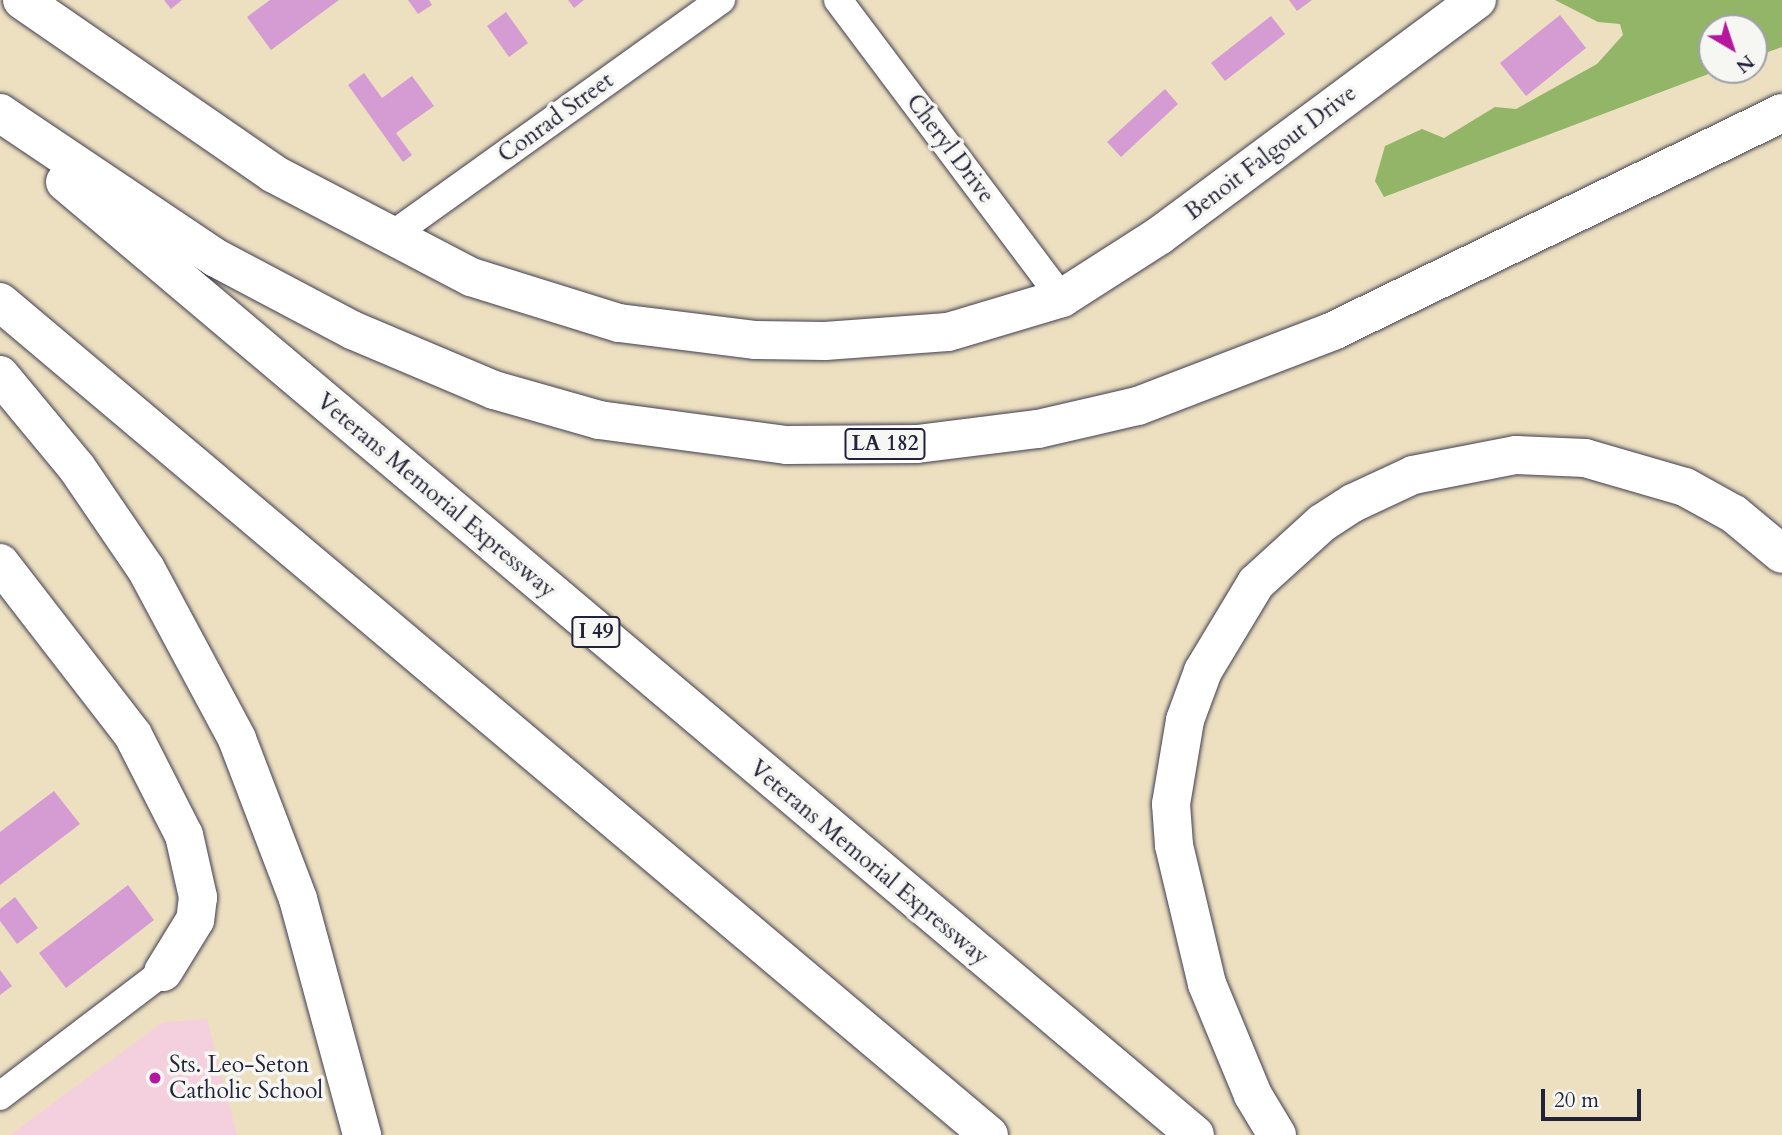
<!DOCTYPE html>
<style>
body{margin:0}
#map{position:relative;width:1782px;height:1135px;overflow:hidden;background:#ede0c1;font-family:Cardo,serif}
div>[style]{position:absolute}
.built>*{inset:0;background:#f4cfdd}
.forest>*{inset:0;background:#92b568}
.building>*{inset:0;background:#d49cd3}
.roads{filter:drop-shadow(0 0 2px #403e4f) drop-shadow(0 0 2px #403e4f)}
.street>*{height:28px;margin:-14px;padding:0 14px;transform-origin:14px;border-radius:14px;background:#fff}
.secondary>*{height:38px;margin:-19px;padding:0 19px;transform-origin:19px;border-radius:19px;background:#fff}
.highway>*{height:38px;margin:-19px;padding:0 19px;transform-origin:19px;border-radius:19px;background:#fff}
.dots>*{width:19px;height:19px;translate:-50% -50%;box-sizing:border-box;border:4px solid #f6f6f2;border-radius:50%}
span{translate:-50% -50%;white-space:nowrap;text-align:center;line-height:1.15;-webkit-text-stroke:7px #f6f6f2;paint-order:stroke}
.shield-label span{padding:2px 5px;background:#f6f6f2;border:2px solid;border-radius:5px;-webkit-text-stroke-width:0}
.shield-label{font-size:21px;color:#22223b;font-weight:700}
.street-label{font-size:23px;color:#22223b}
.poi-label{font-size:23px;color:#22223b}
.left{translate:0 -50%;text-align:left}
.north{position:absolute;left:1698px;top:14px;width:70px;height:70px;box-sizing:border-box;background:#f6f6f2;border:2px solid #a1a1a9;border-radius:50%;rotate:141deg;font-size:19px;font-weight:700;line-height:28px;text-align:center;color:#22223b}
.north::after{content:'';display:block;margin:auto;width:24px;height:32px;background:#b5179e;clip-path:polygon(50% 0,100% 100%,50% 72%,0 100%)}
.scale{position:absolute;left:1541px;top:1089px;width:100px;height:32px;box-sizing:border-box;border:4px solid #22223b;border-top:0;padding-left:9px;font-size:21px;line-height:24px;white-space:nowrap;color:#22223b;-webkit-text-stroke:5px #f6f6f2;paint-order:stroke}
</style>
<div id="map">
<div class="built">
<i style="clip-path:polygon(207px 1019px,237px 1135px,10px 1135px,163px 1022px)"></i>
</div>
<div class="forest">
<i style="clip-path:polygon(1555px 0,1782px 0,1782px 47px,1754px 57px,1754px 28px,1712px 28px,1712px 70px,1719px 70px,1384px 197px,1375px 181px,1385px 146px,1422px 129px,1444px 138px,1495px 107px,1516px 109px,1597px 64px,1623px 35px,1620px 24px,1598px 22px)"></i>
</div>
<div class="building">
<i style="clip-path:polygon(164px 0,182px 0,171px 9px)"></i>
<i style="clip-path:polygon(270px 0,339px 0,271px 50px,247px 17px)"></i>
<i style="clip-path:polygon(408px 0,429px 0,432px 5px,418px 14px)"></i>
<i style="clip-path:polygon(568px 0,584px 0,574px 8px)"></i>
<i style="clip-path:polygon(1289px 0,1312px 0,1297px 11px)"></i>
<i style="clip-path:polygon(506px 12px,528px 43px,509px 57px,487px 26px)"></i>
<i style="clip-path:polygon(1560px 15px,1586px 48px,1526px 96px,1500px 63px)"></i>
<i style="clip-path:polygon(1271px 16px,1285px 34px,1225px 81px,1211px 63px)"></i>
<i style="clip-path:polygon(364px 73px,382px 98px,412px 76px,434px 106px,396px 133px,412px 155px,403px 162px,348px 85px)"></i>
<i style="clip-path:polygon(1165px 89px,1178px 104px,1121px 157px,1107px 142px)"></i>
<i style="clip-path:polygon(54px 791px,80px 824px,0 885px,0 832px)"></i>
<i style="clip-path:polygon(128px 885px,154px 920px,66px 988px,39px 953px)"></i>
<i style="clip-path:polygon(15px 897px,38px 928px,17px 944px,0 921px,0 909px)"></i>
<i style="clip-path:polygon(0 970px,12px 986px,0 995px)"></i>
</div>
<div class="roads">
<div class="street">
<i style="left:838px;top:0;width:373px;rotate:53.1deg"></i>
<i style="left:391px;top:236px;width:406px;rotate:-35.6deg"></i>
<i style="left:0;top:1096px;width:205px;rotate:-37.3deg"></i>
</div>
<div class="secondary">
<i style="left:22px;top:0;width:306px;rotate:34.6deg"></i>
<i style="left:274px;top:174px;width:222px;rotate:27.6deg"></i>
<i style="left:471px;top:277px;width:155px;rotate:17.3deg"></i>
<i style="left:619px;top:323px;width:138px;rotate:7.1deg"></i>
<i style="left:756px;top:340px;width:69px;rotate:0.8deg"></i>
<i style="left:825px;top:341px;width:123px;rotate:-4.2deg"></i>
<i style="left:948px;top:332px;width:119px;rotate:-16.6deg"></i>
<i style="left:1062px;top:298px;width:115px;rotate:-32.6deg"></i>
<i style="left:1159px;top:236px;width:396px;rotate:-36.6deg"></i>
<i style="left:0;top:563px;width:217px;rotate:52.3deg"></i>
<i style="left:133px;top:735px;width:112px;rotate:63deg"></i>
<i style="left:184px;top:835px;width:64px;rotate:77.3deg"></i>
<i style="left:198px;top:897px;width:23px;rotate:97deg"></i>
<i style="left:195px;top:920px;width:61px;rotate:121.6deg"></i>
</div>
<div class="highway">
<i style="left:0;top:113px;width:260px;rotate:33.9deg"></i>
<i style="left:216px;top:258px;width:154px;rotate:27.9deg"></i>
<i style="left:352px;top:330px;width:154px;rotate:22.9deg"></i>
<i style="left:494px;top:390px;width:109px;rotate:15.9deg"></i>
<i style="left:599px;top:420px;width:189px;rotate:7.6deg"></i>
<i style="left:786px;top:445px;width:131px;rotate:-0.4deg"></i>
<i style="left:917px;top:444px;width:122px;rotate:-7.1deg"></i>
<i style="left:1038px;top:429px;width:103px;rotate:-13deg"></i>
<i style="left:1138px;top:406px;width:209px;rotate:-21deg"></i>
<i style="left:1333px;top:331px;width:499px;rotate:-25.9deg"></i>
<i style="left:65px;top:182px;width:1478px;rotate:40.14deg"></i>
<i style="left:0;top:302px;width:1293px;rotate:40.11deg"></i>
<i style="left:0;top:375px;width:121px;rotate:50.4deg"></i>
<i style="left:77px;top:468px;width:122px;rotate:55.7deg"></i>
<i style="left:146px;top:569px;width:193px;rotate:61.8deg"></i>
<i style="left:237px;top:739px;width:171px;rotate:69.1deg"></i>
<i style="left:298px;top:899px;width:245px;rotate:74.8deg"></i>
<i style="left:1277px;top:1135px;width:47px;rotate:-121deg"></i>
<i style="left:1253px;top:1095px;width:120px;rotate:-112.5deg"></i>
<i style="left:1207px;top:984px;width:143px;rotate:-103.4deg"></i>
<i style="left:1174px;top:845px;width:41px;rotate:-94.2deg"></i>
<i style="left:1171px;top:804px;width:85px;rotate:-80.5deg"></i>
<i style="left:1185px;top:720px;width:52px;rotate:-69.8deg"></i>
<i style="left:1203px;top:671px;width:103px;rotate:-58.9deg"></i>
<i style="left:1256px;top:583px;width:89px;rotate:-42.3deg"></i>
<i style="left:1322px;top:523px;width:37px;rotate:-33deg"></i>
<i style="left:1353px;top:503px;width:66px;rotate:-25deg"></i>
<i style="left:1413px;top:475px;width:105px;rotate:-11deg"></i>
<i style="left:1516px;top:455px;width:69px;rotate:2.5deg"></i>
<i style="left:1585px;top:458px;width:104px;rotate:16.2deg"></i>
<i style="left:1685px;top:487px;width:56px;rotate:28.9deg"></i>
<i style="left:1734px;top:514px;width:62px;rotate:39.8deg"></i>
</div>
</div>
<div class="dots">
<i style="left:155px;top:1078px;background:#b5179e"></i>
</div>
<div class="shield-label">
<span style="left:885px;top:444px">LA 182</span>
<span style="left:596px;top:632px">I 49</span>
</div>
<div class="street-label">
<span style="left:556px;top:118px;rotate:-36deg">Conrad Street</span>
<span style="left:950px;top:149px;rotate:53deg">Cheryl Drive</span>
<span style="left:1271px;top:153px;rotate:-37deg">Benoit Falgout Drive</span>
<span style="left:436px;top:496px;rotate:40deg">Veterans Memorial Expressway</span>
<span style="left:869px;top:863px;rotate:40deg">Veterans Memorial Expressway</span>
</div>
<div class="poi-label">
<span class="left" style="left:169px;top:1078px">Sts. Leo-Seton<br>Catholic School</span>
</div>
<div class="north">N</div>
<div class="scale">20 m</div>
</div>
